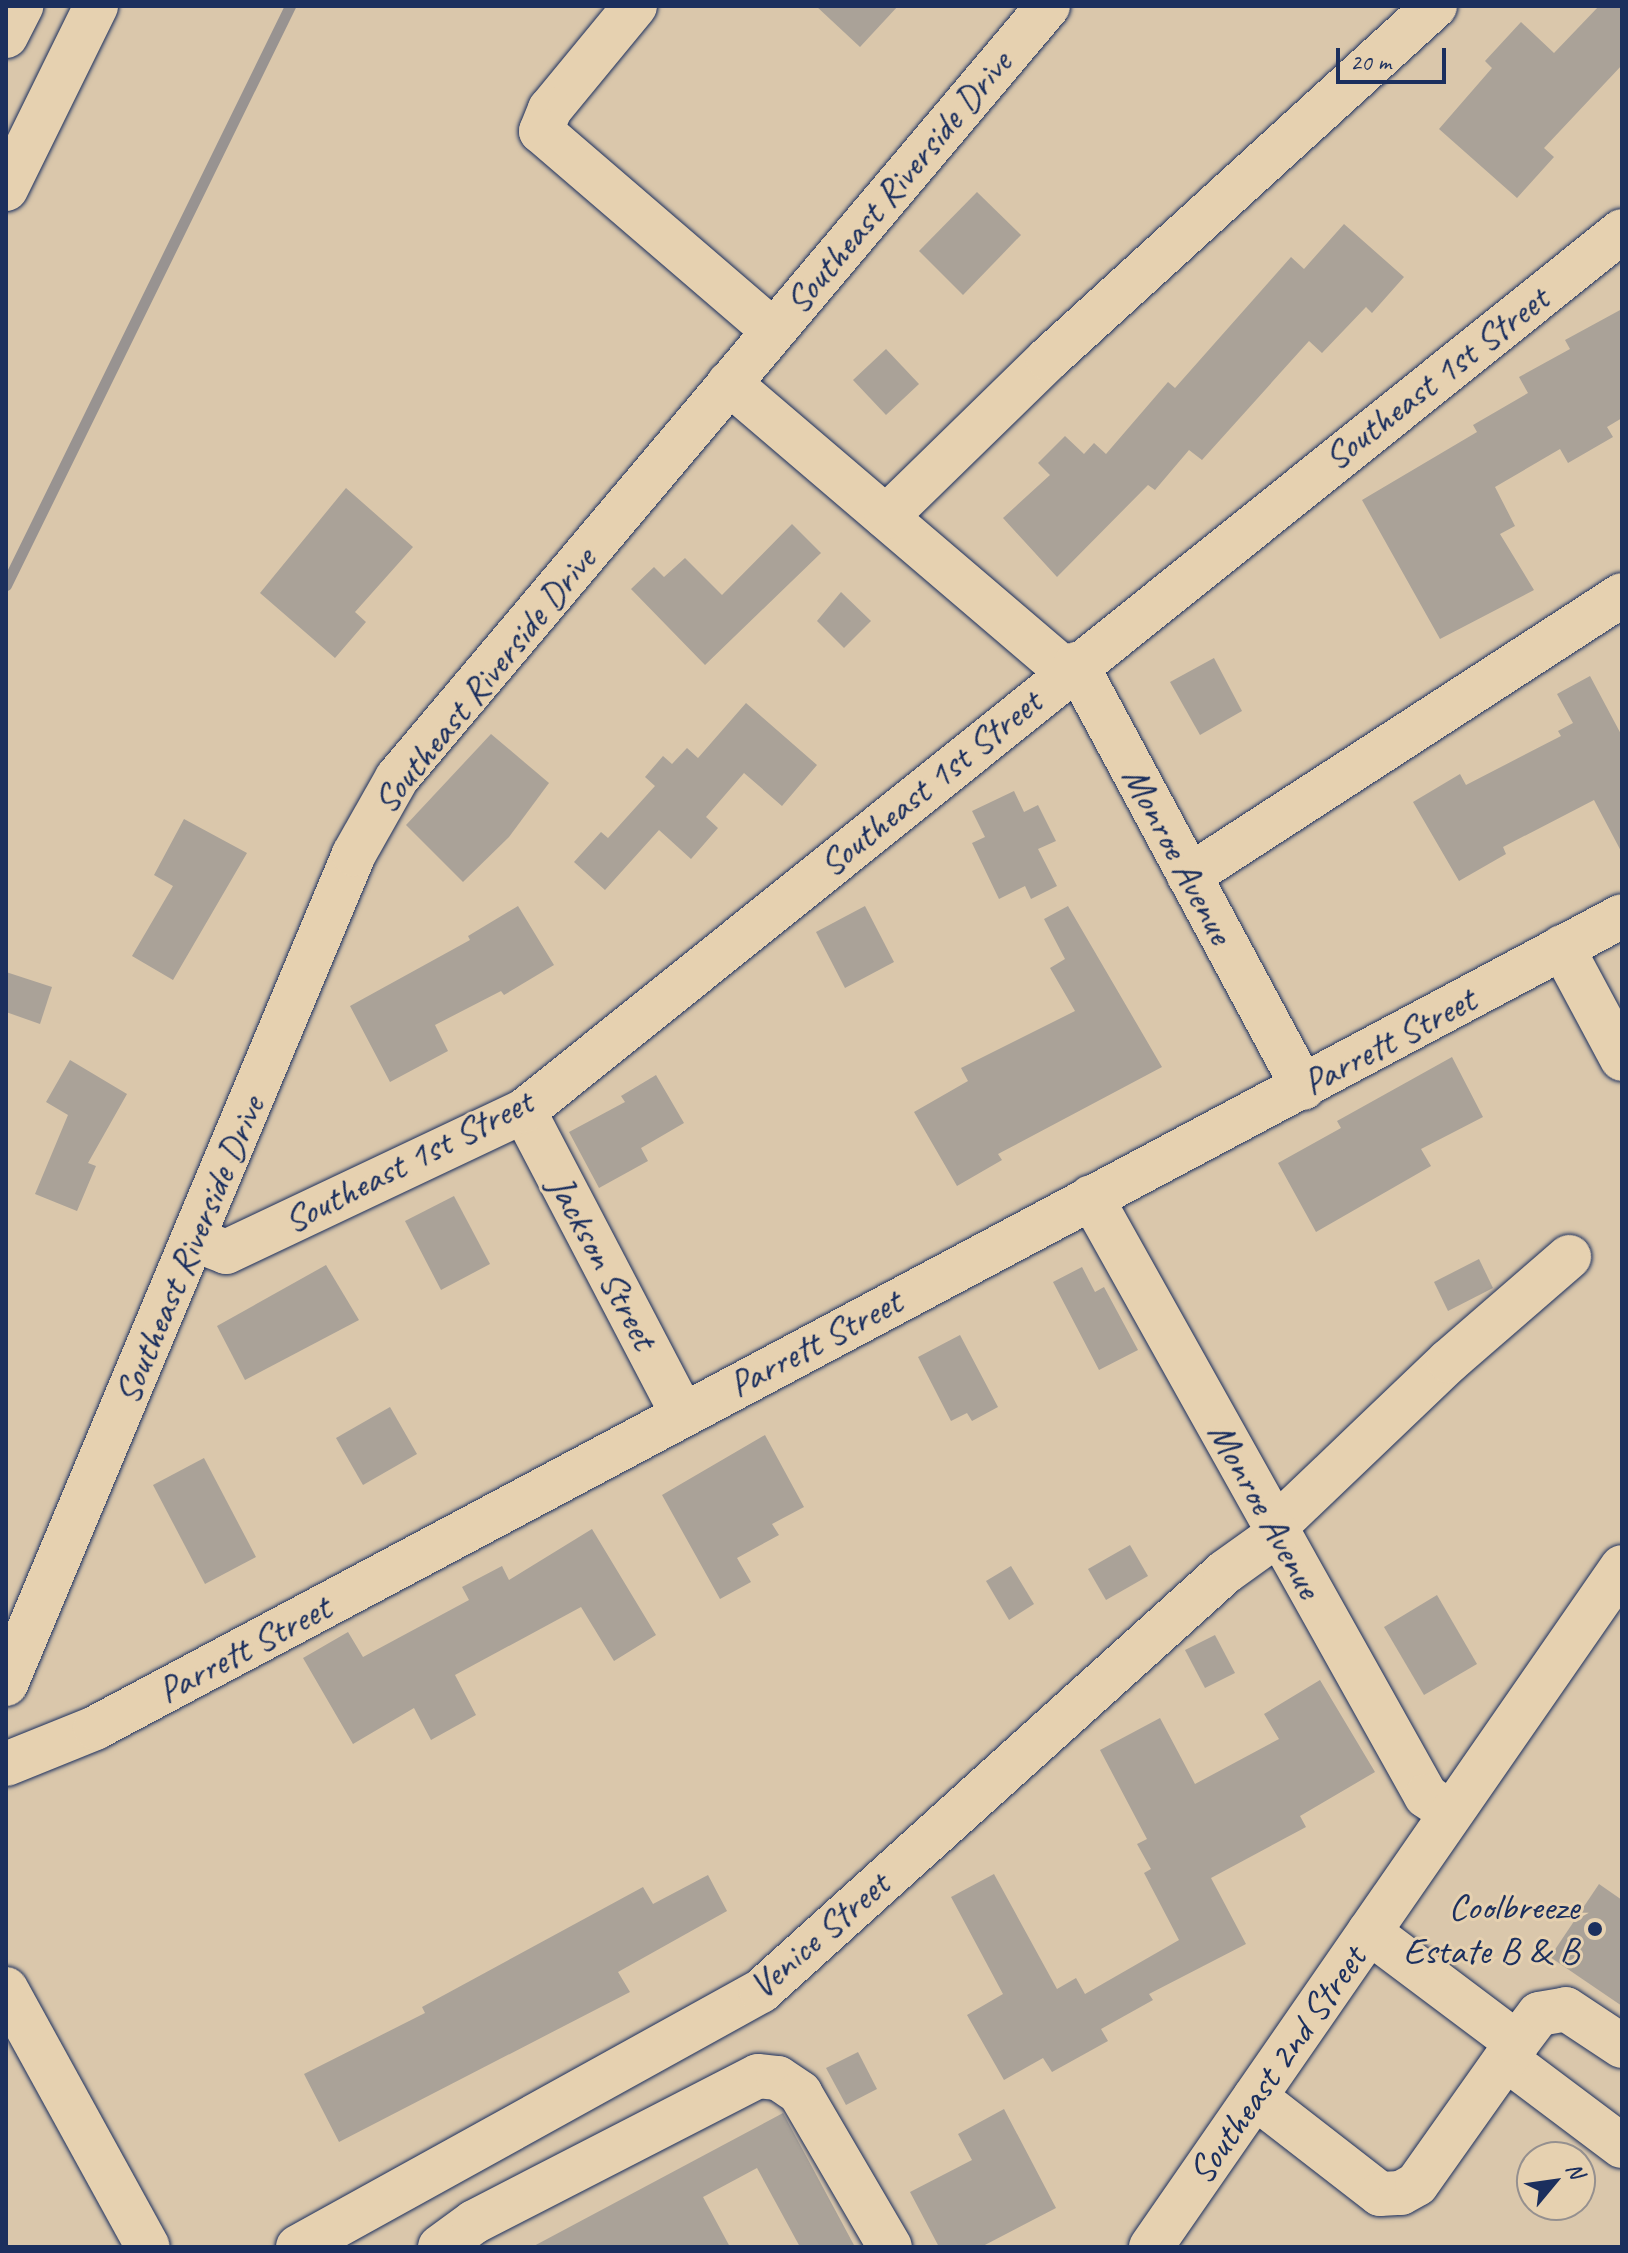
<!DOCTYPE html>
<style>
body{margin:0}
#map{position:relative;width:1628px;height:2253px;overflow:hidden;background:#dac7ab;font-family:Caveat,sans-serif}
div>[style]{position:absolute}
.stream>*{height:11px;margin:-5.5px;padding:0 5.5px;transform-origin:5.5px;border-radius:5.5px;background:#989391}
.building>*{inset:0;background:#aaa298}
.roads{filter:drop-shadow(0 0 2px #1b2f5e) drop-shadow(0 0 2px #1b2f5e)}
.minor>*{height:44px;margin:-22px;padding:0 22px;transform-origin:22px;border-radius:22px;background:#e6d1b0}
.highway>*{height:44px;margin:-22px;padding:0 22px;transform-origin:22px;border-radius:22px;background:#e6d1b0}
.dots>*{width:22px;height:22px;translate:-50% -50%;box-sizing:border-box;border:4px solid #e6d1b0;border-radius:50%}
span{translate:-50% -50%;white-space:nowrap;text-align:center;line-height:1.15;-webkit-text-stroke:6px #e6d1b0;paint-order:stroke}
.street-label{font-size:38px;color:#1b2f5e}
.poi-label{font-size:38px;color:#1b2f5e}
.right{translate:-100% -50%;text-align:right}
.frame{position:absolute;inset:0;border:8px solid #1b2f5e;pointer-events:none}
.north{position:absolute;left:1516px;top:2141px;width:80px;height:80px;box-sizing:border-box;background:#e6d1b0;border:2px solid #95908f;border-radius:50%;rotate:61deg;font-size:22px;font-weight:700;line-height:32px;text-align:center;color:#1b2f5e}
.north::after{content:'';display:block;margin:auto;width:28px;height:36px;background:#1b2f5e;clip-path:polygon(50% 0,100% 100%,50% 72%,0 100%)}
.scale{position:absolute;left:1336px;top:48px;width:110px;height:36px;box-sizing:border-box;border:4px solid #1b2f5e;border-top:0;padding-left:10px;font-size:24px;line-height:28px;white-space:nowrap;color:#1b2f5e;-webkit-text-stroke:6px #e6d1b0;paint-order:stroke}
</style>
<div id="map">
<div class="stream">
<i style="left:6px;top:585px;width:645px;rotate:-63.87deg"></i>
</div>
<div class="building">
<i style="clip-path:polygon(816px 6px,898px 6px,860px 47px)"></i>
<i style="clip-path:polygon(1599px 6px,1622px 6px,1622px 65px,1544px 148px,1554px 157px,1517px 198px,1439px 129px,1492px 68px,1485px 61px,1521px 22px,1554px 53px)"></i>
<i style="clip-path:polygon(977px 192px,1021px 235px,963px 295px,919px 251px)"></i>
<i style="clip-path:polygon(1344px 224px,1404px 277px,1372px 313px,1366px 307px,1322px 353px,1309px 341px,1202px 460px,1189px 450px,1155px 490px,1148px 485px,1057px 577px,1003px 518px,1050px 475px,1038px 463px,1065px 436px,1084px 454px,1094px 443px,1106px 454px,1168px 382px,1175px 388px,1291px 257px,1304px 269px)"></i>
<i style="clip-path:polygon(1622px 309px,1622px 418px,1607px 427px,1613px 437px,1568px 463px,1560px 449px,1495px 487px,1515px 526px,1500px 534px,1534px 590px,1440px 639px,1362px 500px,1477px 432px,1473px 425px,1528px 393px,1519px 377px,1570px 349px,1565px 340px)"></i>
<i style="clip-path:polygon(886px 349px,919px 384px,886px 415px,853px 380px)"></i>
<i style="clip-path:polygon(346px 488px,413px 547px,355px 612px,366px 622px,335px 658px,260px 593px)"></i>
<i style="clip-path:polygon(792px 524px,821px 553px,705px 665px,631px 589px,654px 567px,664px 577px,685px 558px,722px 595px)"></i>
<i style="clip-path:polygon(841px 592px,871px 621px,844px 648px,817px 621px)"></i>
<i style="clip-path:polygon(1214px 658px,1242px 711px,1200px 735px,1170px 682px)"></i>
<i style="clip-path:polygon(1590px 676px,1622px 736px,1622px 853px,1594px 800px,1503px 847px,1506px 854px,1459px 881px,1413px 802px,1460px 774px,1466px 785px,1561px 736px,1558px 731px,1573px 723px,1557px 694px)"></i>
<i style="clip-path:polygon(746px 703px,817px 765px,782px 806px,744px 773px,706px 817px,718px 828px,691px 859px,659px 830px,605px 890px,574px 862px,601px 832px,608px 838px,655px 786px,645px 777px,663px 756px,672px 764px,687px 748px,698px 758px)"></i>
<i style="clip-path:polygon(491px 734px,549px 783px,509px 837px,463px 882px,406px 825px)"></i>
<i style="clip-path:polygon(1014px 791px,1024px 812px,1038px 805px,1056px 841px,1038px 849px,1057px 886px,1031px 899px,1025px 886px,999px 899px,972px 843px,985px 837px,972px 811px)"></i>
<i style="clip-path:polygon(184px 819px,247px 853px,173px 980px,132px 956px,173px 886px,154px 875px)"></i>
<i style="clip-path:polygon(518px 906px,554px 965px,504px 995px,501px 991px,435px 1025px,448px 1051px,390px 1082px,350px 1006px,470px 940px,468px 936px)"></i>
<i style="clip-path:polygon(865px 906px,894px 962px,845px 988px,816px 932px)"></i>
<i style="clip-path:polygon(1068px 906px,1162px 1067px,998px 1154px,1002px 1160px,957px 1186px,914px 1112px,968px 1081px,961px 1068px,1075px 1011px,1050px 968px,1065px 959px,1044px 919px)"></i>
<i style="clip-path:polygon(6px 972px,52px 987px,40px 1024px,6px 1012px)"></i>
<i style="clip-path:polygon(1452px 1057px,1483px 1117px,1421px 1149px,1431px 1166px,1316px 1232px,1278px 1163px,1341px 1128px,1337px 1121px)"></i>
<i style="clip-path:polygon(70px 1060px,127px 1094px,88px 1163px,96px 1166px,77px 1211px,35px 1194px,68px 1115px,46px 1102px)"></i>
<i style="clip-path:polygon(656px 1075px,684px 1123px,641px 1148px,648px 1161px,599px 1188px,569px 1132px,625px 1102px,621px 1096px)"></i>
<i style="clip-path:polygon(454px 1196px,490px 1264px,441px 1290px,405px 1221px)"></i>
<i style="clip-path:polygon(1479px 1259px,1493px 1288px,1448px 1311px,1434px 1282px)"></i>
<i style="clip-path:polygon(326px 1265px,359px 1320px,245px 1380px,217px 1326px)"></i>
<i style="clip-path:polygon(1082px 1267px,1095px 1292px,1104px 1287px,1138px 1350px,1099px 1370px,1053px 1282px)"></i>
<i style="clip-path:polygon(960px 1335px,998px 1407px,972px 1421px,967px 1413px,951px 1421px,918px 1357px)"></i>
<i style="clip-path:polygon(390px 1407px,417px 1454px,363px 1485px,336px 1438px)"></i>
<i style="clip-path:polygon(765px 1435px,804px 1507px,772px 1524px,779px 1535px,737px 1558px,751px 1582px,720px 1599px,662px 1495px)"></i>
<i style="clip-path:polygon(204px 1458px,256px 1557px,205px 1584px,153px 1485px)"></i>
<i style="clip-path:polygon(592px 1529px,656px 1635px,614px 1661px,581px 1607px,455px 1675px,476px 1715px,431px 1740px,414px 1708px,353px 1744px,303px 1658px,348px 1632px,363px 1657px,469px 1600px,462px 1587px,502px 1566px,509px 1580px)"></i>
<i style="clip-path:polygon(1130px 1545px,1148px 1576px,1106px 1600px,1088px 1569px)"></i>
<i style="clip-path:polygon(1011px 1566px,1034px 1604px,1009px 1620px,986px 1581px)"></i>
<i style="clip-path:polygon(1437px 1595px,1477px 1664px,1424px 1695px,1384px 1627px)"></i>
<i style="clip-path:polygon(1215px 1635px,1235px 1673px,1205px 1688px,1185px 1650px)"></i>
<i style="clip-path:polygon(1320px 1680px,1375px 1772px,1300px 1816px,1306px 1827px,1211px 1878px,1246px 1944px,1149px 1994px,1153px 2000px,1101px 2029px,1108px 2041px,1052px 2072px,1043px 2058px,1004px 2080px,967px 2015px,1003px 1994px,951px 1897px,994px 1874px,1057px 1989px,1076px 1978px,1085px 1994px,1179px 1940px,1144px 1873px,1151px 1869px,1137px 1844px,1147px 1839px,1100px 1750px,1160px 1718px,1195px 1784px,1279px 1739px,1264px 1714px)"></i>
<i style="clip-path:polygon(708px 1875px,727px 1911px,618px 1972px,630px 1992px,339px 2142px,304px 2074px,425px 2013px,422px 2007px,643px 1887px,653px 1904px)"></i>
<i style="clip-path:polygon(1599px 1884px,1622px 1900px,1622px 2006px,1550px 1957px)"></i>
<i style="clip-path:polygon(858px 2052px,877px 2089px,846px 2105px,826px 2068px)"></i>
<i style="clip-path:polygon(1004px 2109px,1056px 2208px,981px 2247px,939px 2247px,910px 2192px,972px 2160px,958px 2134px)"></i>
<i style="clip-path:polygon(783px 2113px,855px 2247px,800px 2247px,757px 2168px,703px 2197px,730px 2247px,532px 2247px)"></i>
</div>
<div class="roads">
<div class="minor">
<i style="left:635px;top:6px;width:134px;rotate:129.5deg"></i>
<i style="left:550px;top:109px;width:24px;rotate:112deg"></i>
<i style="left:541px;top:131px;width:305px;rotate:40.7deg"></i>
<i style="left:729px;top:383px;width:445px;rotate:40.5deg"></i>
<i style="left:886px;top:517px;width:226px;rotate:-44.3deg"></i>
<i style="left:1048px;top:359px;width:524px;rotate:-42.37deg"></i>
<i style="left:1076px;top:664px;width:481px;rotate:61.8deg"></i>
<i style="left:1189px;top:876px;width:516px;rotate:-32.98deg"></i>
<i style="left:1562px;top:947px;width:127px;rotate:61.8deg"></i>
<i style="left:524px;top:1111px;width:341px;rotate:62.4deg"></i>
<i style="left:1091px;top:1197px;width:686px;rotate:60.78deg"></i>
<i style="left:1426px;top:1796px;width:30px;rotate:34deg"></i>
<i style="left:195px;top:1240px;width:33px;rotate:21deg"></i>
<i style="left:226px;top:1252px;width:330px;rotate:-25.3deg"></i>
<i style="left:524px;top:1111px;width:1407px;rotate:-38.71deg"></i>
<i style="left:1274px;top:1528px;width:242px;rotate:-43.7deg"></i>
<i style="left:1449px;top:1361px;width:159px;rotate:-40.9deg"></i>
<i style="left:6px;top:1684px;width:900px;rotate:-67.25deg"></i>
<i style="left:354px;top:854px;width:87px;rotate:-60.5deg"></i>
<i style="left:397px;top:778px;width:1010px;rotate:-49.86deg"></i>
<i style="left:6px;top:1764px;width:96px;rotate:-22deg"></i>
<i style="left:95px;top:1728px;width:1729px;rotate:-28deg"></i>
<i style="left:6px;top:1989px;width:294px;rotate:61.2deg"></i>
<i style="left:1517px;top:2043px;width:36px;rotate:-53deg"></i>
<i style="left:1539px;top:2014px;width:27px;rotate:-10deg"></i>
<i style="left:1566px;top:2009px;width:67px;rotate:33.5deg"></i>
<i style="left:1506px;top:2059px;width:145px;rotate:36.9deg"></i>
<i style="left:1255px;top:2097px;width:158px;rotate:37.8deg"></i>
<i style="left:1380px;top:2194px;width:21px;rotate:-3deg"></i>
<i style="left:1401px;top:2193px;width:18px;rotate:-29deg"></i>
<i style="left:1417px;top:2184px;width:173px;rotate:-54.7deg"></i>
<i style="left:1517px;top:2043px;width:185px;rotate:-143.1deg"></i>
<i style="left:298px;top:2247px;width:529px;rotate:-28.94deg"></i>
<i style="left:761px;top:1991px;width:625px;rotate:-42.08deg"></i>
<i style="left:1225px;top:1572px;width:65px;rotate:-35.6deg"></i>
<i style="left:440px;top:2247px;width:42px;rotate:-36.3deg"></i>
<i style="left:474px;top:2222px;width:319px;rotate:-27.2deg"></i>
<i style="left:758px;top:2076px;width:20px;rotate:6deg"></i>
<i style="left:778px;top:2078px;width:27px;rotate:34deg"></i>
<i style="left:800px;top:2093px;width:178px;rotate:59.7deg"></i>
<i style="left:1151px;top:2247px;width:827px;rotate:-55.29deg"></i>
</div>
<div class="highway">
<i style="left:6px;top:36px;width:34px;rotate:-63deg"></i>
<i style="left:6px;top:189px;width:204px;rotate:-63.8deg"></i>
</div>
</div>
<div class="dots">
<i style="left:1595px;top:1929px;background:#1b2f5e"></i>
</div>
<div class="street-label">
<span style="left:898px;top:182px;rotate:-50deg">Southeast Riverside Drive</span>
<span style="left:1436px;top:378px;rotate:-38deg">Southeast 1st Street</span>
<span style="left:484px;top:680px;rotate:-51deg">Southeast Riverside Drive</span>
<span style="left:930px;top:783px;rotate:-39deg">Southeast 1st Street</span>
<span style="left:1178px;top:855px;rotate:62deg">Monroe Avenue</span>
<span style="left:1389px;top:1041px;rotate:-28deg">Parrett Street</span>
<span style="left:408px;top:1161px;rotate:-27deg">Southeast 1st Street</span>
<span style="left:189px;top:1250px;rotate:-67deg">Southeast Riverside Drive</span>
<span style="left:603px;top:1262px;rotate:62deg">Jackson Street</span>
<span style="left:815px;top:1343px;rotate:-28deg">Parrett Street</span>
<span style="left:1265px;top:1510px;rotate:61deg">Monroe Avenue</span>
<span style="left:244px;top:1649px;rotate:-28deg">Parrett Street</span>
<span style="left:819px;top:1935px;rotate:-41deg">Venice Street</span>
<span style="left:1277px;top:2065px;rotate:-55deg">Southeast 2nd Street</span>
</div>
<div class="poi-label">
<span class="right" style="left:1579px;top:1929px">Coolbreeze<br>Estate B &amp; B</span>
</div>
<div class="frame"></div>
<div class="north">N</div>
<div class="scale">20 m</div>
</div>
